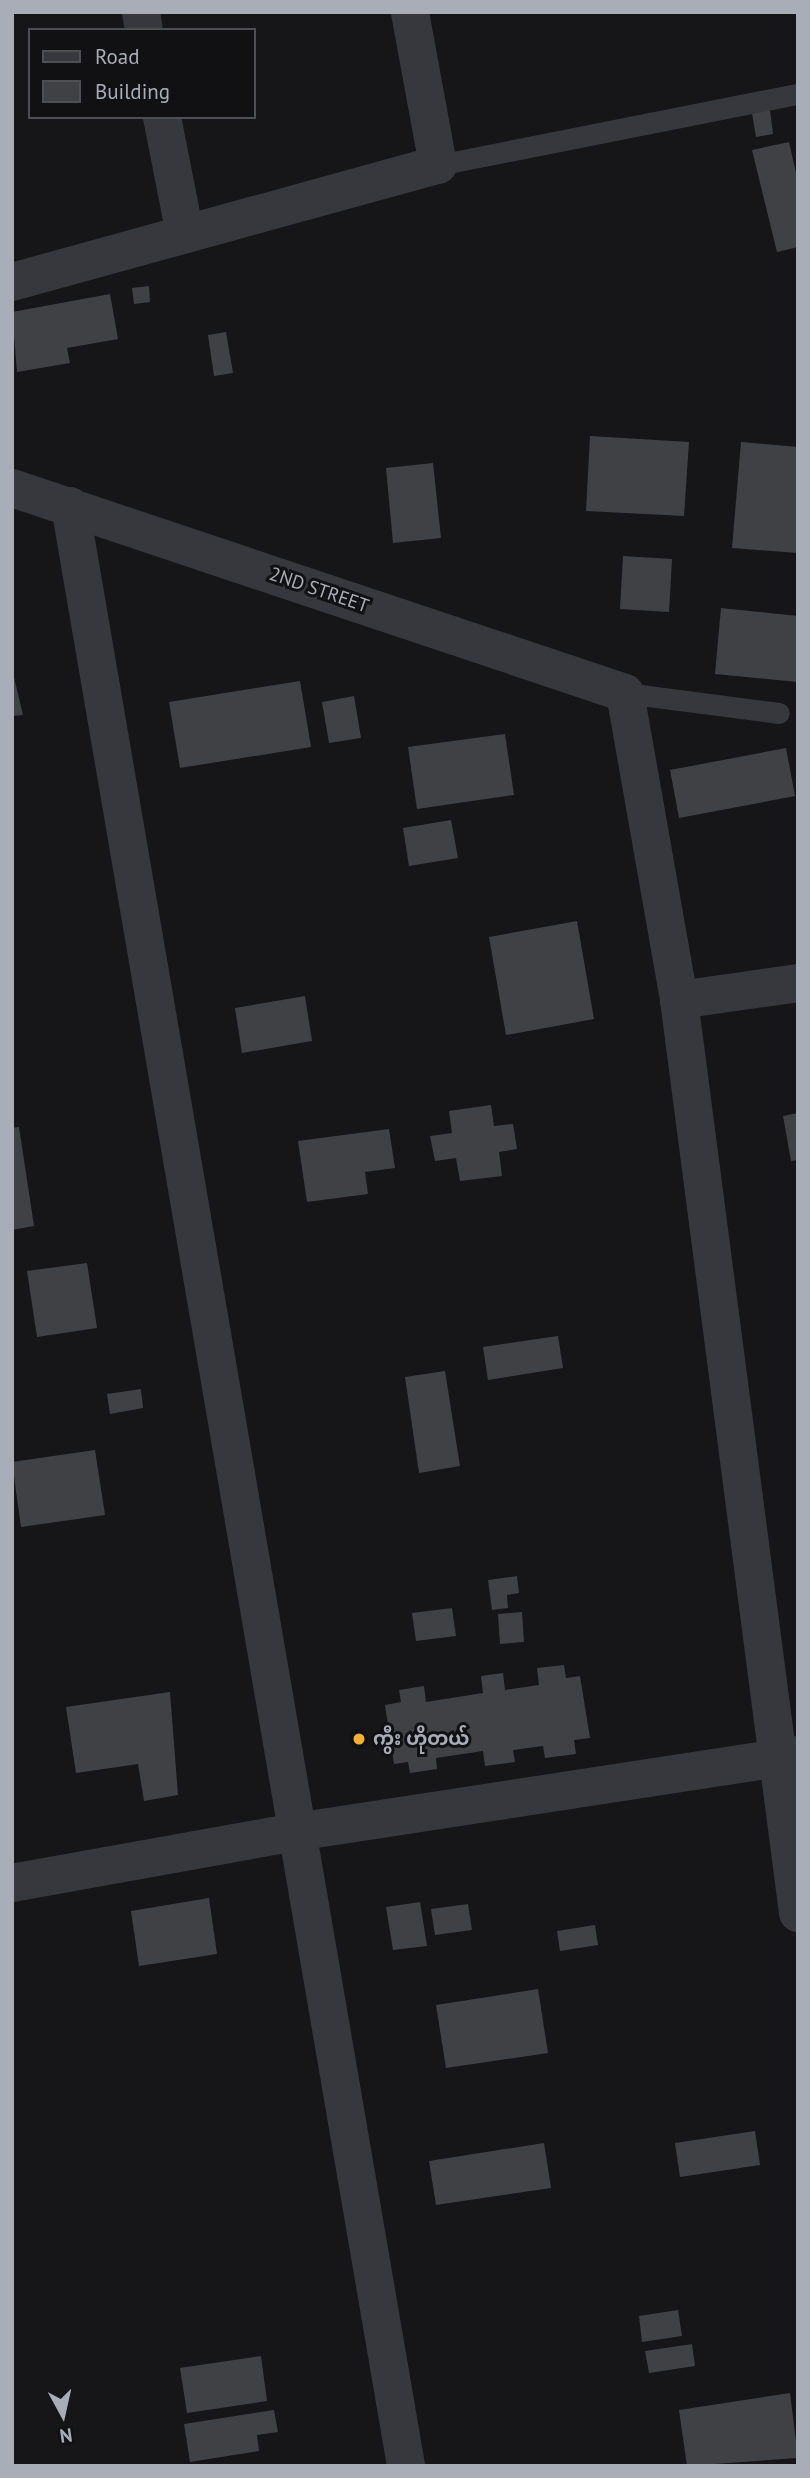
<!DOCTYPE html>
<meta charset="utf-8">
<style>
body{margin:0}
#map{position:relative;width:810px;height:2478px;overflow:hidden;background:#161618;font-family:"PT Sans","Noto Sans Myanmar",sans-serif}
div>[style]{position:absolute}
.building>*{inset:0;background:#404145}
.lane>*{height:21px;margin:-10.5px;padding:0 10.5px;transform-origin:10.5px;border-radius:10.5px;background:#37383d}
.street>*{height:38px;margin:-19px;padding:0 19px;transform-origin:19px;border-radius:19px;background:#37383d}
.dots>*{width:19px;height:19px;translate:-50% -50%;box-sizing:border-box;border:4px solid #111113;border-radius:50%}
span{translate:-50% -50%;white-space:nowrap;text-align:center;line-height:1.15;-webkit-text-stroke:6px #111113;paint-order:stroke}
.street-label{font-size:19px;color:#a8adb8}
.poi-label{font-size:19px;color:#a8adb8;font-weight:700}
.left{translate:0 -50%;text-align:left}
.frame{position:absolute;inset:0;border:14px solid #a8adb8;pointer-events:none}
.legend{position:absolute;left:28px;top:28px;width:228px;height:91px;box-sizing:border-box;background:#111113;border:2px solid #4d4f55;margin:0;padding:9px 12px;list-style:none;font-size:21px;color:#a8adb8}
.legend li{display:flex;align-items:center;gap:14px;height:35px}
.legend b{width:35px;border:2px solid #4d4f55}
.north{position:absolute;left:28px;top:2380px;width:70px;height:70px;-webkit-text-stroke:5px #111113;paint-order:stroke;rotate:172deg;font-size:19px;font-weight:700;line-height:28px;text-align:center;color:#a8adb8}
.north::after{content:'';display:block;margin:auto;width:24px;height:32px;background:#a8adb8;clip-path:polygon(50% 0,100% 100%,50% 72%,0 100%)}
</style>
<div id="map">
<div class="building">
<i style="clip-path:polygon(770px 110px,773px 134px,756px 137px,752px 113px)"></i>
<i style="clip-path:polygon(789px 142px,798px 182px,798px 247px,777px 252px,752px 150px)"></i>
<i style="clip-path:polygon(149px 286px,150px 302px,134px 304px,132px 288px)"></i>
<i style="clip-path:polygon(110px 294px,118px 339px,67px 348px,70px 363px,17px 372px,12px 312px)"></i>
<i style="clip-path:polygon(226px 332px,233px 373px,214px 376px,208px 335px)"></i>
<i style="clip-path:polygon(590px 436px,689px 442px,684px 516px,586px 511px)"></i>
<i style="clip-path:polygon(741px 442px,798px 447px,798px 553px,732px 548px)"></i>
<i style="clip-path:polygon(433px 463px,441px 538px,393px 543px,386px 468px)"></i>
<i style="clip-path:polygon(623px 556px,672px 559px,669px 612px,620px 609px)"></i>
<i style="clip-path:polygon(721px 608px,798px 616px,798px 682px,715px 674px)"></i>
<i style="clip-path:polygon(12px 669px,23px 715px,12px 716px)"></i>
<i style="clip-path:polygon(300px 681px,311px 747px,180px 768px,169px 702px)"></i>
<i style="clip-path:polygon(354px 696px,361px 738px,329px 743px,322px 702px)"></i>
<i style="clip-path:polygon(505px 734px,514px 795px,417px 809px,408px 747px)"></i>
<i style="clip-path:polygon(786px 748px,795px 796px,679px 818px,670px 770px)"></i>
<i style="clip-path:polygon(451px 820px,458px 858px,409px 866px,403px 828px)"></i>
<i style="clip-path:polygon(577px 921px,594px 1019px,506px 1035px,489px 937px)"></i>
<i style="clip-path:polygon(305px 996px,312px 1041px,242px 1053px,235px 1008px)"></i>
<i style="clip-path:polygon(491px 1105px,494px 1126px,513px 1124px,517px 1149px,499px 1152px,502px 1176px,460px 1181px,456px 1158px,435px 1161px,430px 1136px,452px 1133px,449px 1111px)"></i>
<i style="clip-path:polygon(798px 1113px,798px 1160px,791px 1161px,783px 1116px)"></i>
<i style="clip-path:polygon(19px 1127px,34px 1226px,12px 1230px,12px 1128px)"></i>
<i style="clip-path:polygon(389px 1129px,395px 1168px,365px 1172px,368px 1194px,307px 1202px,298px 1141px)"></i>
<i style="clip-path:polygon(87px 1263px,97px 1328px,37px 1337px,27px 1271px)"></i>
<i style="clip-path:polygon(558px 1336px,563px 1368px,488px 1380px,483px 1347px)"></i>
<i style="clip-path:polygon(445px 1371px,460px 1466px,419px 1473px,405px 1377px)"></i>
<i style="clip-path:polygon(141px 1389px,143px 1408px,110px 1414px,107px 1394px)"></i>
<i style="clip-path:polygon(95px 1450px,105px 1515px,21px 1527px,12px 1462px)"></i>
<i style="clip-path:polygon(517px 1576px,519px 1593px,507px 1595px,508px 1608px,492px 1610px,488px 1580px)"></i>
<i style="clip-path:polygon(452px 1608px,456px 1636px,416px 1641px,412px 1613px)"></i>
<i style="clip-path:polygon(522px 1612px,524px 1642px,500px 1644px,498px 1614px)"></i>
<i style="clip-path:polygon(564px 1665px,566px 1678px,580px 1676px,590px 1738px,574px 1740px,576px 1754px,545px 1758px,543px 1746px,513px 1750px,515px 1762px,485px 1766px,483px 1751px,436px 1758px,437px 1769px,410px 1773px,408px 1762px,394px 1764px,385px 1705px,401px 1702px,399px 1690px,424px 1686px,426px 1702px,483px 1693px,481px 1676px,503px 1673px,505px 1690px,539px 1685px,537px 1668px)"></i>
<i style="clip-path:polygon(170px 1692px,178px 1795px,144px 1801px,138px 1764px,76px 1773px,66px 1707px)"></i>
<i style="clip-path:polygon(209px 1898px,217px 1954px,139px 1966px,131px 1911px)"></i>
<i style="clip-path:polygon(420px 1902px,427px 1946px,393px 1950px,386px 1907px)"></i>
<i style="clip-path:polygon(468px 1904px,472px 1930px,435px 1935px,431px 1909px)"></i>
<i style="clip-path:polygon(595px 1925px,598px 1945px,560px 1951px,557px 1931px)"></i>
<i style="clip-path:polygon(538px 1989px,548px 2053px,446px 2068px,436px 2005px)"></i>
<i style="clip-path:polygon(755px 2131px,760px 2165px,680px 2177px,675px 2143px)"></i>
<i style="clip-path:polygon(544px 2143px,551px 2188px,436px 2205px,429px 2161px)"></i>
<i style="clip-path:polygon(678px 2310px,682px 2336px,642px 2342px,639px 2316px)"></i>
<i style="clip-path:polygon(692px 2344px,695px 2366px,649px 2373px,645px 2351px)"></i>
<i style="clip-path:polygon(261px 2356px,267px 2401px,187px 2413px,180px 2368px)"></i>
<i style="clip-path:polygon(790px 2393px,798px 2458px,687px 2466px,679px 2410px)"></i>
<i style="clip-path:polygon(274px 2410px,278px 2432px,257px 2435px,259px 2451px,190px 2462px,184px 2424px)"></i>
</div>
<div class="lane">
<i style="left:438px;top:165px;width:367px;rotate:-11.2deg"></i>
<i style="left:625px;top:693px;width:155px;rotate:7.4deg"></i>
</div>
<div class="street">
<i style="left:141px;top:12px;width:18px;rotate:81deg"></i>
<i style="left:162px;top:117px;width:119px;rotate:78.9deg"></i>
<i style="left:12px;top:282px;width:442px;rotate:-15.4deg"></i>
<i style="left:438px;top:165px;width:156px;rotate:-100.4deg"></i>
<i style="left:12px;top:488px;width:646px;rotate:18.49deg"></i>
<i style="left:625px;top:693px;width:312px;rotate:80deg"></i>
<i style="left:679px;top:1000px;width:921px;rotate:82.57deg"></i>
<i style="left:70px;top:506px;width:1989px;rotate:80.27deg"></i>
<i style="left:679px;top:1000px;width:120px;rotate:-8.1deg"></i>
<i style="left:12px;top:1883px;width:289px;rotate:-10.2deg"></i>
<i style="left:296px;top:1832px;width:508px;rotate:-8.72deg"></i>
</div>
<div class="dots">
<i style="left:359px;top:1739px;background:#f2b134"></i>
</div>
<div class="street-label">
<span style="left:319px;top:590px;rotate:19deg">2ND STREET</span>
</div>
<div class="poi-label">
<span class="left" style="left:373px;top:1739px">ကွီး ဟိုတယ်</span>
</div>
<div class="frame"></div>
<ul class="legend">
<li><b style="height:9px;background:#37383d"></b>Road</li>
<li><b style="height:19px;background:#404145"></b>Building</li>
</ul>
<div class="north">N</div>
</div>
